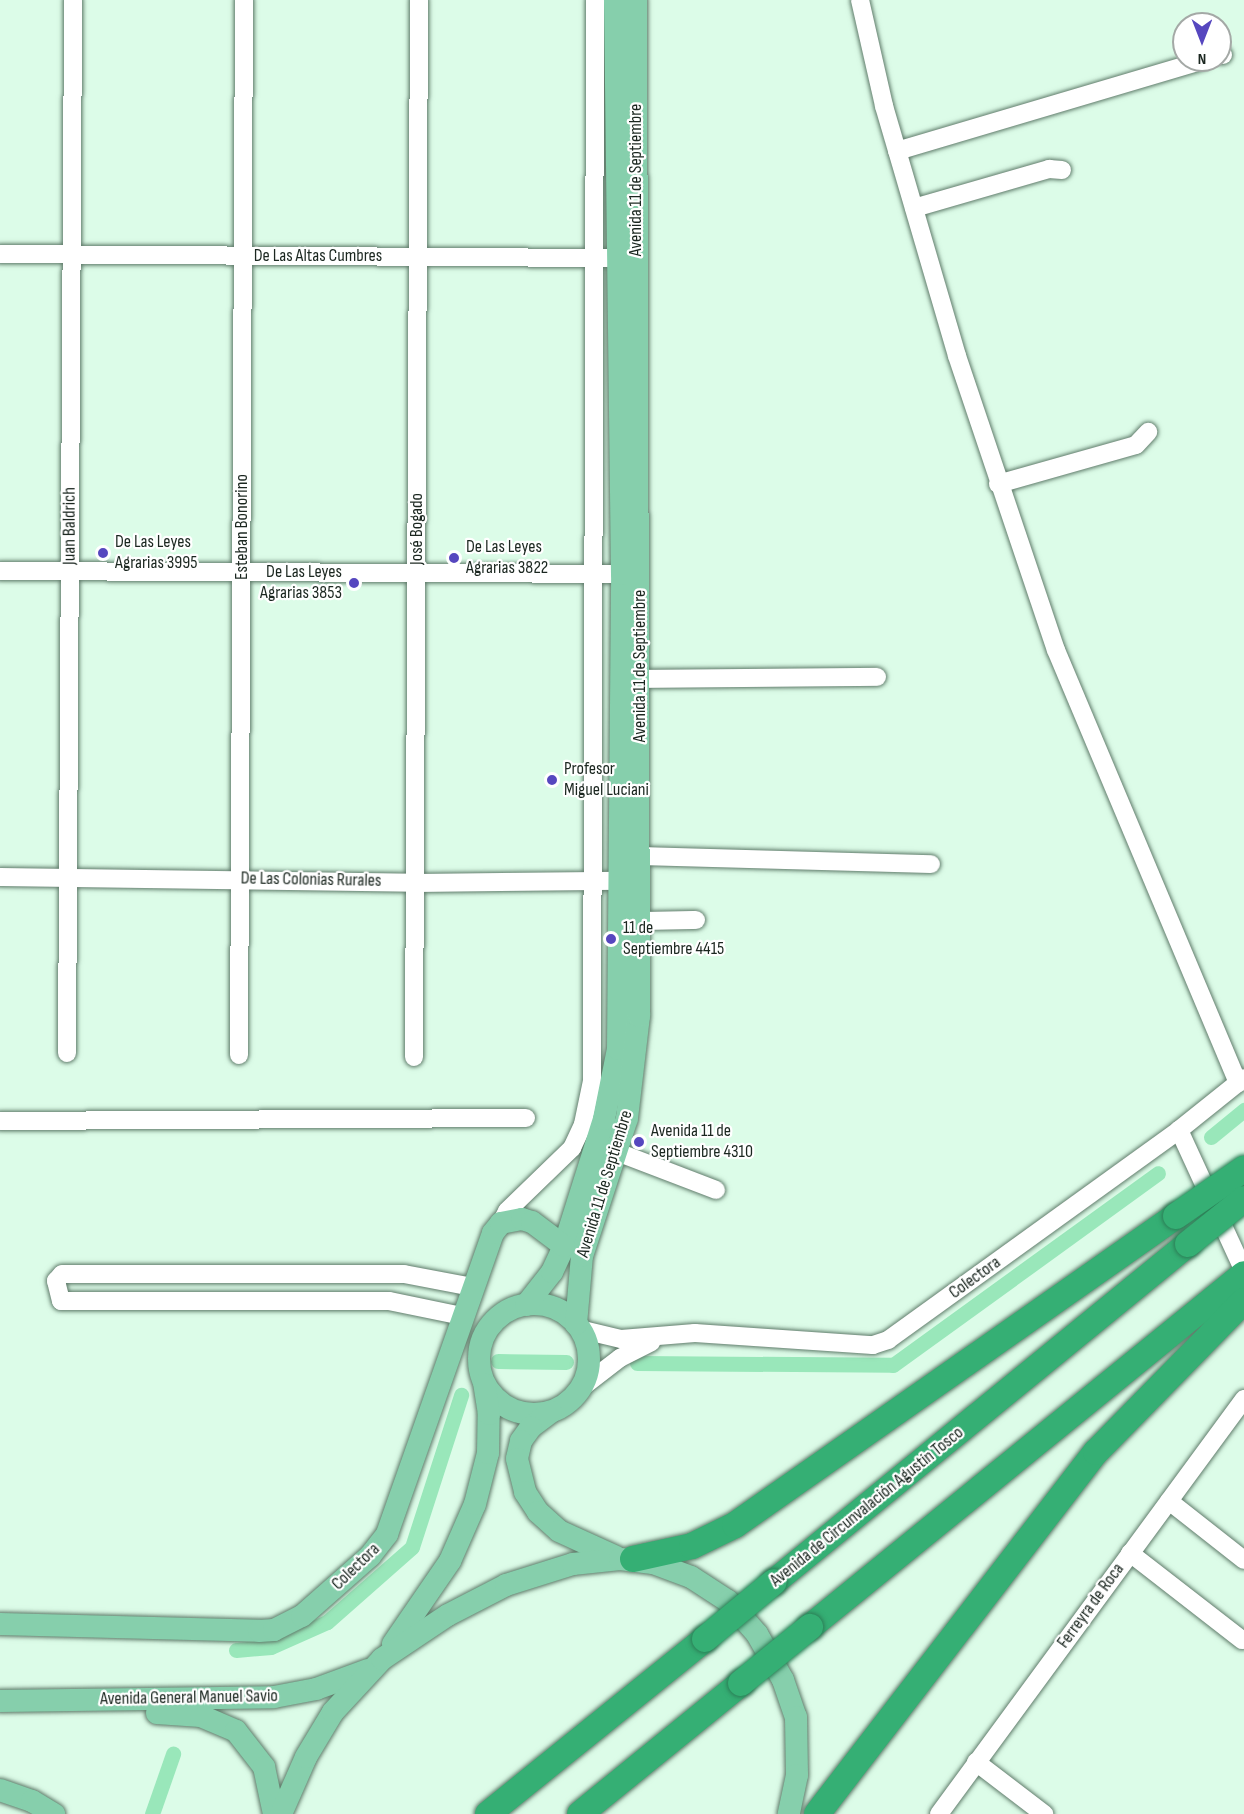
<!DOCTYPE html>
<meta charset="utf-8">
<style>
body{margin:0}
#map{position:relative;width:1244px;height:1814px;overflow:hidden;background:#dcfce8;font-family:"Sofia Sans Condensed",sans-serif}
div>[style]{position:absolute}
.canal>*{height:15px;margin:-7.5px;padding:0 7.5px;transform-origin:7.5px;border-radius:7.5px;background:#99e7ba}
.roads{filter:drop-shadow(0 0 2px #607c6b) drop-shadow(0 0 2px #607c6b)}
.minor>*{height:18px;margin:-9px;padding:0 9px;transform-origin:9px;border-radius:9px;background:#fff}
.major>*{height:22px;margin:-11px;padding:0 11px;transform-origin:11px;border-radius:11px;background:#86cfac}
.major>.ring{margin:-11px;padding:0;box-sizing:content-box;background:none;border:22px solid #86cfac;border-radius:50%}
.highway>*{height:26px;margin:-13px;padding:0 13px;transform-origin:13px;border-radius:13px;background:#35af74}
.bridges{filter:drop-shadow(0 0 2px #2c7f57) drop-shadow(0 0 2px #2c7f57)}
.highway-bridge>*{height:26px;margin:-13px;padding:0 13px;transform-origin:13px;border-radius:13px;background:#35af74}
.dots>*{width:16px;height:16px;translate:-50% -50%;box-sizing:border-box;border:3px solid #fff;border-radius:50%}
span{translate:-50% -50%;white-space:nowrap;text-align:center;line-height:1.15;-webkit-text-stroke:4.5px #fff;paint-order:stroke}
.street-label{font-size:18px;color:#1b2720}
.poi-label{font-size:18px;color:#1b2720}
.left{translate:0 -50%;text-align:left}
.right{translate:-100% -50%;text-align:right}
.north{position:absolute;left:1172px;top:12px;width:60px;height:60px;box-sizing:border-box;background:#fff;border:2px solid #a4a9a6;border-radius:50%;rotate:180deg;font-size:16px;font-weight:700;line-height:24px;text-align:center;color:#1b2720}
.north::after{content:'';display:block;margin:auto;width:21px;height:27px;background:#5647bf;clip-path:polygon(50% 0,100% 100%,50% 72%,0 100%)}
</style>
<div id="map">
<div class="canal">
<i style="left:1211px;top:1137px;width:43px;rotate:-39.3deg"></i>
<i style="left:498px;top:1361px;width:68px;rotate:0.8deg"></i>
<i style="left:637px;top:1363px;width:256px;rotate:0.4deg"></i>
<i style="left:893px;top:1365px;width:327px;rotate:-35.9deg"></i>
<i style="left:236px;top:1650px;width:35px;rotate:-5deg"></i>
<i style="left:271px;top:1647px;width:61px;rotate:-24.1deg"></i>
<i style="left:327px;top:1622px;width:113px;rotate:-41.4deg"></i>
<i style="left:412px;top:1547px;width:160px;rotate:-72.1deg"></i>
<i style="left:152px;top:1814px;width:64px;rotate:-70.7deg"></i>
</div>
<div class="roads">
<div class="minor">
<i style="left:860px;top:0;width:109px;rotate:77.2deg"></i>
<i style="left:884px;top:106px;width:260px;rotate:73.7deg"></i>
<i style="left:957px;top:356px;width:310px;rotate:71.4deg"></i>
<i style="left:1056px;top:650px;width:470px;rotate:67.2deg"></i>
<i style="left:1220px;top:55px;width:3px"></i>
<i style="left:897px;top:151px;width:320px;rotate:-16.5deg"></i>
<i style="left:914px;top:208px;width:141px;rotate:-16.1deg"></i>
<i style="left:1049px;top:169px;width:13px;rotate:4deg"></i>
<i style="left:0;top:254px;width:607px;rotate:0.38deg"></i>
<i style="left:998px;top:484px;width:143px;rotate:-15.8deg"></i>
<i style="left:1136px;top:445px;width:18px;rotate:-47deg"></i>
<i style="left:0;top:571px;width:634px;rotate:0.27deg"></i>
<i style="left:640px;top:679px;width:237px;rotate:-0.5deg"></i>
<i style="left:640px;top:856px;width:291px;rotate:1.6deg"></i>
<i style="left:0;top:877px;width:415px;rotate:0.8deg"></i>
<i style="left:415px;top:883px;width:207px;rotate:-0.6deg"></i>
<i style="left:640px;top:921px;width:56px;rotate:-1deg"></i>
<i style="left:67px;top:1053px;width:1053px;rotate:-89.67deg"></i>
<i style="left:239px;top:1055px;width:1055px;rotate:-89.73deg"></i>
<i style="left:414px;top:1057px;width:1057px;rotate:-89.73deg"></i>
<i style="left:0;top:1121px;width:526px;rotate:-0.33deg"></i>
<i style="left:1179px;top:1130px;width:155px;rotate:65.3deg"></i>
<i style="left:617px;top:1152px;width:106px;rotate:21deg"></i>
<i style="left:501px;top:1223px;width:13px;rotate:-63deg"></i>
<i style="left:507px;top:1211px;width:91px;rotate:-44.1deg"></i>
<i style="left:572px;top:1148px;width:26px;rotate:-65deg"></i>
<i style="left:583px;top:1124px;width:44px;rotate:-78.2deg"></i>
<i style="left:592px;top:1081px;width:1081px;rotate:-89.84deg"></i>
<i style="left:462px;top:1316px;width:75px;rotate:-168.4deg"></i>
<i style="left:389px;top:1301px;width:328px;rotate:180deg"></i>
<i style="left:61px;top:1301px;width:21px;rotate:-104deg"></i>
<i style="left:56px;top:1281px;width:9px;rotate:-49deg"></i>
<i style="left:62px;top:1274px;width:342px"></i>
<i style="left:404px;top:1274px;width:69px;rotate:10.8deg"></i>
<i style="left:579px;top:1329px;width:43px;rotate:13.4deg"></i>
<i style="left:621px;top:1339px;width:74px;rotate:-4.6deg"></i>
<i style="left:695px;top:1333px;width:178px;rotate:3.9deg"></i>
<i style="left:873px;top:1345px;width:16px;rotate:-18deg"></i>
<i style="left:888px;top:1340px;width:359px;rotate:-35.8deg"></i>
<i style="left:1179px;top:1130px;width:83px;rotate:-38.7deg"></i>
<i style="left:581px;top:1388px;width:49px;rotate:-37.6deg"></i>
<i style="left:620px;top:1358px;width:35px;rotate:-27deg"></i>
<i style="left:1169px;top:1501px;width:95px;rotate:38.2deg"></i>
<i style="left:1130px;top:1553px;width:142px;rotate:37.8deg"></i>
<i style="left:976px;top:1762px;width:86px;rotate:37.4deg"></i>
<i style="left:939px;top:1814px;width:515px;rotate:-53.69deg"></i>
</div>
<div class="major">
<i class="ring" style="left:479px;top:1304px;width:88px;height:88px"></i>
<i style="left:526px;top:1305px;width:42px;rotate:-51.8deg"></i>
<i style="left:552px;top:1272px;width:29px;rotate:-65deg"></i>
<i style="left:564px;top:1246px;width:133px;rotate:-72.5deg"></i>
<i style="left:604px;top:1119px;width:71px;rotate:-78.7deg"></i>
<i style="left:618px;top:1049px;width:475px;rotate:-89.5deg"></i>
<i style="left:622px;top:574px;width:574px;rotate:-90.7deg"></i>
<i style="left:576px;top:1324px;width:68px;rotate:-85deg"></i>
<i style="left:582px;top:1256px;width:145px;rotate:-71.9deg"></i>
<i style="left:627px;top:1118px;width:103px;rotate:-83.3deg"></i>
<i style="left:639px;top:1016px;width:1016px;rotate:-90.17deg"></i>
<i style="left:551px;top:1412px;width:25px;rotate:143deg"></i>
<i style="left:531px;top:1427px;width:17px;rotate:126deg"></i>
<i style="left:521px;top:1441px;width:18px;rotate:103deg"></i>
<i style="left:517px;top:1459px;width:34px;rotate:76deg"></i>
<i style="left:525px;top:1492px;width:24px;rotate:57deg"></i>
<i style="left:538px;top:1512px;width:28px;rotate:42deg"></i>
<i style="left:559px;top:1531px;width:63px;rotate:24.5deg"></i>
<i style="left:0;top:1624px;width:259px;rotate:1.5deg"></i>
<i style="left:259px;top:1631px;width:15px;rotate:-4deg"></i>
<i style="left:274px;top:1630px;width:31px;rotate:-27deg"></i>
<i style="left:302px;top:1616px;width:91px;rotate:-41.4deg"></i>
<i style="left:370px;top:1556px;width:28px;rotate:-52deg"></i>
<i style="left:387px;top:1534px;width:319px;rotate:-70.6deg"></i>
<i style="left:493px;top:1233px;width:13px;rotate:-51deg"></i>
<i style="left:501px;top:1223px;width:21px;rotate:-11deg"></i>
<i style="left:522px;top:1219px;width:10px;rotate:17deg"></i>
<i style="left:532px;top:1222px;width:40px;rotate:37deg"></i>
<i style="left:393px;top:1644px;width:101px;rotate:-55.5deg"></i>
<i style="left:450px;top:1561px;width:62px;rotate:-66.3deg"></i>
<i style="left:475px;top:1504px;width:53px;rotate:-75.7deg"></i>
<i style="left:488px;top:1453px;width:39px;rotate:-89deg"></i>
<i style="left:489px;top:1414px;width:30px;rotate:-99deg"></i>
<i style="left:0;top:1701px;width:274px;rotate:-0.8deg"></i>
<i style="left:274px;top:1697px;width:43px;rotate:-10.8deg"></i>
<i style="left:316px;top:1689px;width:55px;rotate:-20.1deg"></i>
<i style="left:157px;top:1713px;width:44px;rotate:3.9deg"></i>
<i style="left:201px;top:1716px;width:38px;rotate:23deg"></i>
<i style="left:236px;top:1731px;width:46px;rotate:52.1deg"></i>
<i style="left:264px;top:1767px;width:48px;rotate:78deg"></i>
<i style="left:0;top:1790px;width:34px;rotate:19deg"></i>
<i style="left:32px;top:1801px;width:26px;rotate:31deg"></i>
<i style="left:281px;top:1814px;width:62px;rotate:-66.3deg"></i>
<i style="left:306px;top:1757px;width:52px;rotate:-59deg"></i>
<i style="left:333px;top:1712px;width:72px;rotate:-47.2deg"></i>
<i style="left:382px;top:1659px;width:79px;rotate:-33.7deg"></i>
<i style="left:448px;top:1615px;width:65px;rotate:-27.3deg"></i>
<i style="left:506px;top:1585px;width:70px;rotate:-17.4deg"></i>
<i style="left:573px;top:1564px;width:47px;rotate:-6.1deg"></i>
<i style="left:620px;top:1559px;width:33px;rotate:7deg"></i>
<i style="left:653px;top:1563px;width:40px;rotate:20.2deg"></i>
<i style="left:691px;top:1577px;width:44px;rotate:33deg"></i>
<i style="left:728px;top:1601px;width:44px;rotate:48.7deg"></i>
<i style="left:757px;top:1634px;width:53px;rotate:60.5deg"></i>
<i style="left:783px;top:1680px;width:39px;rotate:71deg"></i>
<i style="left:796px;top:1717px;width:58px;rotate:89deg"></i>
<i style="left:797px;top:1775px;width:40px;rotate:102deg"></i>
</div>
<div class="highway">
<i style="left:633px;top:1559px;width:60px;rotate:-12.4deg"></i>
<i style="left:692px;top:1546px;width:48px;rotate:-26deg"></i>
<i style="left:735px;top:1525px;width:538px;rotate:-35.02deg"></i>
<i style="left:774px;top:1582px;width:534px;rotate:-39.23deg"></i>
<i style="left:810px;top:1627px;width:559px;rotate:-39.12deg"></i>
<i style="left:488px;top:1814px;width:279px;rotate:-38.9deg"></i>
<i style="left:580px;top:1814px;width:208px;rotate:-39.1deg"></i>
<i style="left:817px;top:1814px;width:457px;rotate:-52.4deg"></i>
<i style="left:1096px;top:1452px;width:211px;rotate:-45.6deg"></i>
</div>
</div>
<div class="bridges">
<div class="highway-bridge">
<i style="left:1176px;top:1216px;width:83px;rotate:-34.7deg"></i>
<i style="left:1188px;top:1244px;width:72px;rotate:-38.8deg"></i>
<i style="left:705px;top:1639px;width:89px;rotate:-39.6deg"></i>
<i style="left:741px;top:1683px;width:89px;rotate:-39.1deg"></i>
</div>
</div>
<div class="dots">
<i style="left:103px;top:553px;background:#5647bf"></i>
<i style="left:454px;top:558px;background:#5647bf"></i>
<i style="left:354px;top:583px;background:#5647bf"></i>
<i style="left:552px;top:780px;background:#5647bf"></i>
<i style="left:611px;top:939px;background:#5647bf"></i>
<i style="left:639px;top:1142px;background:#5647bf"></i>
</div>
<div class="street-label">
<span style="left:636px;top:180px;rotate:-90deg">Avenida 11 de Septiembre</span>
<span style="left:318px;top:256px">De Las Altas Cumbres</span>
<span style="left:70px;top:526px;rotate:-90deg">Juan Baldrich</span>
<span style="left:242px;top:527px;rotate:-90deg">Esteban Bonorino</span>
<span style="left:417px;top:529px;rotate:-90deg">José Bogado</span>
<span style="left:640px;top:666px;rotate:-90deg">Avenida 11 de Septiembre</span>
<span style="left:311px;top:880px;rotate:1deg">De Las Colonias Rurales</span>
<span style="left:605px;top:1184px;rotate:-73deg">Avenida 11 de Septiembre</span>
<span style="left:975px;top:1278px;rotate:-36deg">Colectora</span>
<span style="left:867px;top:1507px;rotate:-39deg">Avenida de Circunvalación Agustín Tosco</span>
<span style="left:356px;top:1567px;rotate:-44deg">Colectora</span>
<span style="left:1091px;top:1606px;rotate:-54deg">Ferreyra de Roca</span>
<span style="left:189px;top:1698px;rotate:-1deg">Avenida General Manuel Savio</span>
</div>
<div class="poi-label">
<span class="left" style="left:115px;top:553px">De Las Leyes<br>Agrarias 3995</span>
<span class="left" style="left:466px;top:558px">De Las Leyes<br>Agrarias 3822</span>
<span class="right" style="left:342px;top:583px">De Las Leyes<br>Agrarias 3853</span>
<span class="left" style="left:564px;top:780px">Profesor<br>Miguel Luciani</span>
<span class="left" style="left:623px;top:939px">11 de<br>Septiembre 4415</span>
<span class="left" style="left:651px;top:1142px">Avenida 11 de<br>Septiembre 4310</span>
</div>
<div class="north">N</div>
</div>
